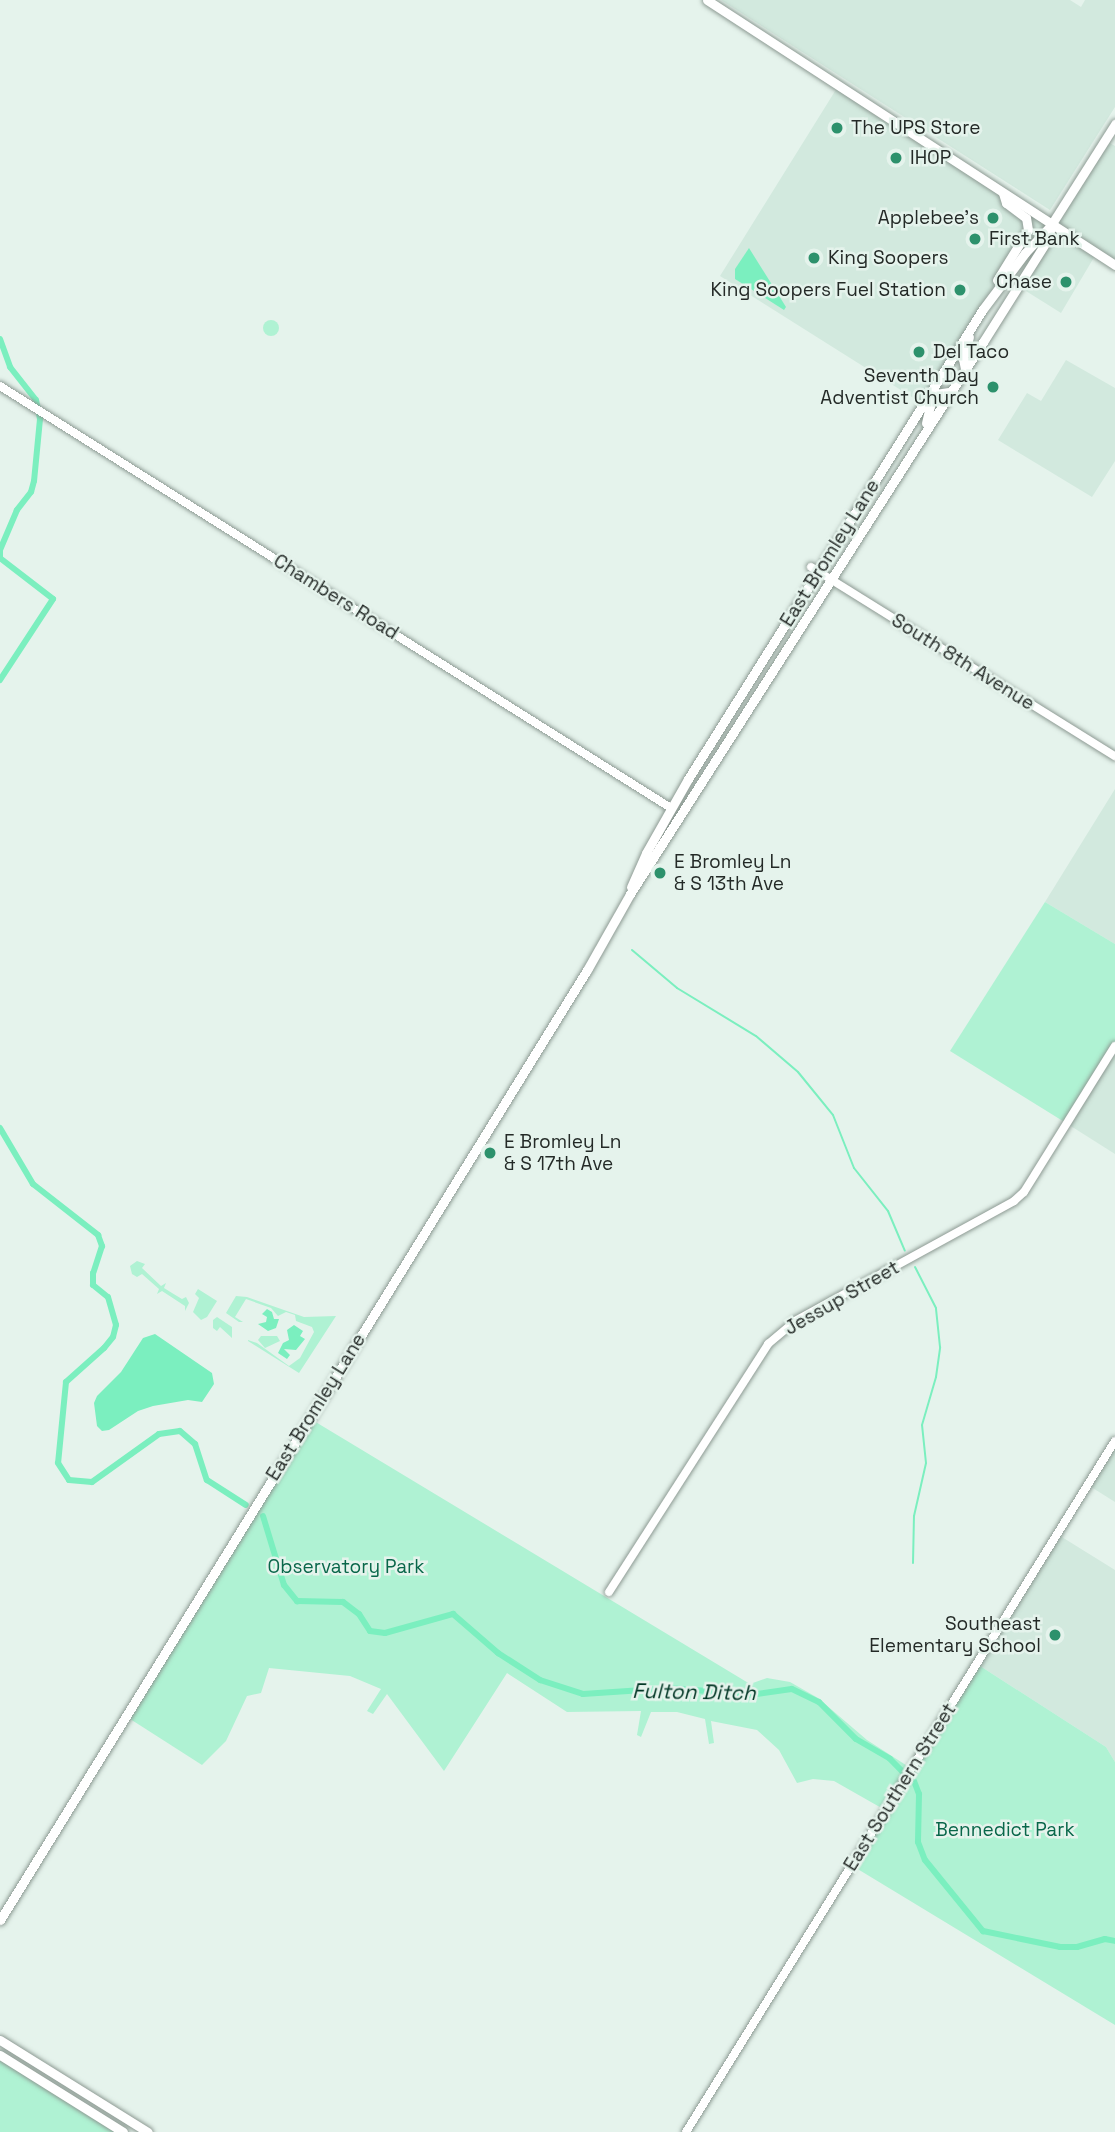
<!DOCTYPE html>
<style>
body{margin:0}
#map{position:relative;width:1115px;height:2132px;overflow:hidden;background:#e5f3ec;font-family:"Space Grotesk",sans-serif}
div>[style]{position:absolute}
.built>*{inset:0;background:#d2e9de}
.green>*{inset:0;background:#aff2d3}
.round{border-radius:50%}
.water>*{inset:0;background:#7befbf}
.stream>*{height:2px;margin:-1px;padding:0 1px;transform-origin:1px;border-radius:1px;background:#7befbf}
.canal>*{height:6px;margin:-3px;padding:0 3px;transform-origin:3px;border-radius:3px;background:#7befbf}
.roads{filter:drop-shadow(0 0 2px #8d9a93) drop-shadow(0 0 2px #8d9a93)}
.tertiary>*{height:8px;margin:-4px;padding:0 4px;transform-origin:4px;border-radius:4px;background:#fff}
.secondary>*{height:9px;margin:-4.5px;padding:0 4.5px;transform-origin:4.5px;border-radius:4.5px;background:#fff}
.dots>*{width:19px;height:19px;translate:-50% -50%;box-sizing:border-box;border:4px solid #e5f3ec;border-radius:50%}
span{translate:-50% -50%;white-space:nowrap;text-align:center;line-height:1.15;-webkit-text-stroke:5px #e5f3ec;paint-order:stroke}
.poi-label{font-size:19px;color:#242a27}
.left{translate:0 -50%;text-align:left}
.right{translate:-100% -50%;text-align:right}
.street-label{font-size:19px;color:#242a27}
.park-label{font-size:19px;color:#09674a}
.water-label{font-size:21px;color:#003624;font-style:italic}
</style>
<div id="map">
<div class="built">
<i style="clip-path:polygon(721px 0,1070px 0,1081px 7px,1085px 0,1115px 0,1115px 107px,1050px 210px)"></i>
<i style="clip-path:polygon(837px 88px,1051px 224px,1105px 140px,1115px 146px,1115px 265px,1096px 254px,1061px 313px,1018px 286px,1051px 226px,974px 323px,923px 404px,720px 276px)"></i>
<i style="clip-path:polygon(1066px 360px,1115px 388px,1115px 461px,1092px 497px,998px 440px,1027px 393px,1041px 401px)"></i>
<i style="clip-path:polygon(1115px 789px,1115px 944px,1045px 902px)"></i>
<i style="clip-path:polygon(1115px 1046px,1115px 1154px,1066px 1123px)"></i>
<i style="clip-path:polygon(1115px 1441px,1115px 1502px,1088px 1485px)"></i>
<i style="clip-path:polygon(1057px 1534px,1115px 1570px,1115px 1762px,1106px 1747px,977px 1664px)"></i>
</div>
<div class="green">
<i class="round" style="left:263px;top:320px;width:16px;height:16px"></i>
<i style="clip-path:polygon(1045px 902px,1115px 944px,1115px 1046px,1066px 1123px,950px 1051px)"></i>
<i style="clip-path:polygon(137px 1261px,145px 1264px,142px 1268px,161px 1286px,166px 1283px,164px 1288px,172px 1293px,182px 1299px,186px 1297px,189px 1303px,185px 1311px,185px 1306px,162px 1291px,157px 1294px,159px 1289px,142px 1274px,137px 1277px,132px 1274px,130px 1266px)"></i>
<i style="clip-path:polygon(198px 1289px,217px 1301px,207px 1317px,201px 1320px,193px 1312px,199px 1298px,195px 1294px)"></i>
<i style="clip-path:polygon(236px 1296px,247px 1297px,304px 1317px,336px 1316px,299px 1373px,248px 1341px,248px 1340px,257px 1343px,289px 1366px,300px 1358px,314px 1332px,312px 1327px,296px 1321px,295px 1315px,286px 1312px,278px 1316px,271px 1308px,246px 1299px,235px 1317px,243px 1322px,239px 1322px,226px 1313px)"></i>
<i style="clip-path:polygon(217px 1317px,232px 1327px,232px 1338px,220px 1327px,217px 1331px,213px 1328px,213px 1320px)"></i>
<i style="clip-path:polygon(261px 1336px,277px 1336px,280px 1341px,265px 1348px,258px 1340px)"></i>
<i style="clip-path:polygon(309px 1418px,750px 1684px,767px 1678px,790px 1682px,818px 1698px,867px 1740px,912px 1769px,977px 1664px,1106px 1747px,1115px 1762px,1115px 2025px,851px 1865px,885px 1810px,834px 1781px,813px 1779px,797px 1783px,779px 1750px,757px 1730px,711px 1721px,714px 1743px,709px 1744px,705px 1719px,677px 1712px,651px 1712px,641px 1737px,637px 1735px,641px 1711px,567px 1712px,507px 1673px,444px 1771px,387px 1694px,373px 1714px,367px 1711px,381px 1689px,350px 1676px,269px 1668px,261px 1693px,247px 1696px,226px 1741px,202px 1765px,127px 1717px)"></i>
<i style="clip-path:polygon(0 2055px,115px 2132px,0 2132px)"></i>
</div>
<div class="water">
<i style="clip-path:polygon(749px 248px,786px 307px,784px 310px,735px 279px,735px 269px)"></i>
<i style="clip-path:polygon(267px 1309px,272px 1312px,274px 1319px,279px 1319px,276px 1328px,268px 1331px,258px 1324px,266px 1322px,267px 1317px,262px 1314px)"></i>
<i style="clip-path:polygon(294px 1325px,303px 1331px,300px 1336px,305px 1339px,296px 1350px,284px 1349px,290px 1355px,287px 1359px,278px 1353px,283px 1343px,289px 1340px,287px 1330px)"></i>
<i style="clip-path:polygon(155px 1334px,212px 1373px,214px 1384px,202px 1402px,188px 1400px,153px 1406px,138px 1411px,109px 1430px,102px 1431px,97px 1426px,94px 1403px,97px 1396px,121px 1372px,143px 1338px)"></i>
</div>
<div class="stream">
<i style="left:632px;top:950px;width:59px;rotate:40.2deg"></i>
<i style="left:677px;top:988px;width:92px;rotate:31.3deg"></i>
<i style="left:756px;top:1036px;width:55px;rotate:40.6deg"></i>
<i style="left:798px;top:1072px;width:55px;rotate:50.9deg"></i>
<i style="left:833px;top:1115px;width:57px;rotate:68.4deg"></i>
<i style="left:854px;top:1168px;width:55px;rotate:51.7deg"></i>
<i style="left:888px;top:1211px;width:43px;rotate:67deg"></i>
<i style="left:913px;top:1563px;width:47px;rotate:-88.8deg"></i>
<i style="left:914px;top:1516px;width:54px;rotate:-77.2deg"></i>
<i style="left:926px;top:1463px;width:38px;rotate:-96deg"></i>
<i style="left:922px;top:1425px;width:50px;rotate:-73.7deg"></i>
<i style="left:936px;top:1377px;width:30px;rotate:-82deg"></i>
<i style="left:940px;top:1347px;width:39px;rotate:-96deg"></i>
<i style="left:936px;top:1308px;width:46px;rotate:-117.1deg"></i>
</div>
<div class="canal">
<i style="left:0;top:339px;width:30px;rotate:70deg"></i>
<i style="left:10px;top:367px;width:42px;rotate:51.8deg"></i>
<i style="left:36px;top:400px;width:19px;rotate:78deg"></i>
<i style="left:40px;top:419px;width:62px;rotate:95.5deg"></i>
<i style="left:34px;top:481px;width:11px;rotate:105deg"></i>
<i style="left:31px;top:492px;width:23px;rotate:128deg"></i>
<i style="left:17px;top:510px;width:43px;rotate:113deg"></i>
<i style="left:0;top:550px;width:8px;rotate:90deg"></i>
<i style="left:0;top:558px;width:67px;rotate:37.7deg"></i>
<i style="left:53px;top:599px;width:97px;rotate:123.2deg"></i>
<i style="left:0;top:1128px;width:65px;rotate:59.5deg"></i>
<i style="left:33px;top:1184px;width:83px;rotate:38.1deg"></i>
<i style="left:98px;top:1235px;width:12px;rotate:70deg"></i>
<i style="left:102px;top:1246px;width:28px;rotate:108deg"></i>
<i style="left:93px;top:1273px;width:12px;rotate:90deg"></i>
<i style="left:93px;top:1285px;width:19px;rotate:39deg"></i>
<i style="left:108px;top:1297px;width:29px;rotate:74deg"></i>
<i style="left:116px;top:1325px;width:12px;rotate:104deg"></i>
<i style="left:113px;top:1337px;width:14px;rotate:129deg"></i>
<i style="left:104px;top:1348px;width:51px;rotate:138.2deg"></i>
<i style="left:66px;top:1382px;width:81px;rotate:95.6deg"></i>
<i style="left:58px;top:1463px;width:20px;rotate:57deg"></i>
<i style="left:69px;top:1480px;width:23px;rotate:5deg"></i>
<i style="left:92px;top:1482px;width:82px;rotate:-35.6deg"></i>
<i style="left:159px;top:1434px;width:21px;rotate:-8deg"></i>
<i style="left:180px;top:1431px;width:20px;rotate:41deg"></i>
<i style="left:195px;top:1444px;width:38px;rotate:72deg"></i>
<i style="left:207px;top:1480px;width:46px;rotate:32.7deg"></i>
<i style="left:263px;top:1516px;width:72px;rotate:73.1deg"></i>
<i style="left:284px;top:1585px;width:21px;rotate:51deg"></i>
<i style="left:297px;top:1601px;width:46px;rotate:1.2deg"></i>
<i style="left:343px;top:1602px;width:20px;rotate:37deg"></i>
<i style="left:359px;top:1614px;width:20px;rotate:57deg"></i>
<i style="left:370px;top:1631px;width:15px;rotate:8deg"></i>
<i style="left:385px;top:1633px;width:71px;rotate:-15.6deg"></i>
<i style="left:453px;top:1614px;width:60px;rotate:40.9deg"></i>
<i style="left:498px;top:1653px;width:50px;rotate:32.7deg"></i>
<i style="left:540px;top:1680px;width:45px;rotate:18deg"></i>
<i style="left:583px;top:1694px;width:90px;rotate:-3.8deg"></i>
<i style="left:673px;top:1688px;width:77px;rotate:5.2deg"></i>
<i style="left:750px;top:1695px;width:42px;rotate:-8.1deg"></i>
<i style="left:792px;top:1689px;width:30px;rotate:26deg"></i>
<i style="left:819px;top:1702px;width:52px;rotate:45deg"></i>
<i style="left:856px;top:1739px;width:39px;rotate:30deg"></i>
<i style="left:890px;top:1759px;width:17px;rotate:45deg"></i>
<i style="left:914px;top:1781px;width:14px;rotate:69deg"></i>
<i style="left:919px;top:1794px;width:48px;rotate:91.2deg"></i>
<i style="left:918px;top:1842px;width:19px;rotate:69deg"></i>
<i style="left:925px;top:1860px;width:92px;rotate:50.8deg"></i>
<i style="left:983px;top:1931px;width:79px;rotate:11.7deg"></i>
<i style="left:1060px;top:1947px;width:17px"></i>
<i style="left:1077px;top:1947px;width:29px;rotate:-16deg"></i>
<i style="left:1105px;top:1939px;width:10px;rotate:11deg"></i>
</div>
<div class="roads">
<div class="tertiary">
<i style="left:0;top:386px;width:793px;rotate:32.17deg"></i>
<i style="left:811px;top:567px;width:358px;rotate:31.9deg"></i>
<i style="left:609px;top:1592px;width:295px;rotate:-57.3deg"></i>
<i style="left:768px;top:1344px;width:35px;rotate:-40deg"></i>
<i style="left:795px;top:1321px;width:250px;rotate:-28.7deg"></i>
<i style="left:1014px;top:1201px;width:13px;rotate:-42deg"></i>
<i style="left:1024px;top:1192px;width:172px;rotate:-58.1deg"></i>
<i style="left:686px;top:2132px;width:813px;rotate:-58.17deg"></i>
</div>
<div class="secondary">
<i style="left:707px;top:0;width:487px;rotate:33deg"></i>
<i style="left:997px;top:280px;width:59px;rotate:-58.2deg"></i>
<i style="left:1028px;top:230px;width:12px;rotate:-99deg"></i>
<i style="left:1026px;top:218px;width:25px;rotate:-143deg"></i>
<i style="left:1006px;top:203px;width:10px;rotate:-107deg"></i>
<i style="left:965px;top:369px;width:10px;rotate:-101deg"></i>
<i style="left:963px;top:359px;width:23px;rotate:-75deg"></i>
<i style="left:926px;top:423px;width:17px;rotate:-77deg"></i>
<i style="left:930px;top:406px;width:11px;rotate:-95deg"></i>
<i style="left:929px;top:395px;width:20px;rotate:-9deg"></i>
<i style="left:631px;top:887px;width:37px;rotate:-66deg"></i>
<i style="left:646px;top:853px;width:85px;rotate:-60.4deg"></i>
<i style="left:688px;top:779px;width:555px;rotate:-57.89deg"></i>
<i style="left:983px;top:309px;width:70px;rotate:-53.1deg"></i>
<i style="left:1025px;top:253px;width:38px;rotate:-47deg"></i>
<i style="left:1051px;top:225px;width:120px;rotate:-57.6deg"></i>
<i style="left:0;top:1920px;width:1117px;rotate:-58.29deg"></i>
<i style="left:587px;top:970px;width:87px;rotate:-60.5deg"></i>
<i style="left:630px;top:894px;width:655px;rotate:-57.4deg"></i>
<i style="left:983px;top:342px;width:124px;rotate:-57.8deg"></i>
<i style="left:1049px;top:237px;width:12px;rotate:-81deg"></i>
<i style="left:0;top:2040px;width:174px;rotate:31.9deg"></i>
<i style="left:0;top:2055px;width:145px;rotate:32deg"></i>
</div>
</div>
<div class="dots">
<i style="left:837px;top:128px;background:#2d916c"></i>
<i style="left:896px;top:158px;background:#2d916c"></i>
<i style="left:993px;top:218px;background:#2d916c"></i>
<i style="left:975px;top:239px;background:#2d916c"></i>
<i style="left:814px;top:258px;background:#2d916c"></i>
<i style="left:1066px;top:282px;background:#2d916c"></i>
<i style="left:960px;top:290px;background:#2d916c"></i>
<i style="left:919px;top:352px;background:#2d916c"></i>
<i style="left:993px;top:387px;background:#2d916c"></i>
<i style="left:660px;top:873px;background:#2d916c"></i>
<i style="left:490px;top:1153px;background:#2d916c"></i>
<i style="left:1055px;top:1635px;background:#2d916c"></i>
</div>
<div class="poi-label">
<span class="left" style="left:851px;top:128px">The UPS Store</span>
<span class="left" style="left:910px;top:158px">IHOP</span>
<span class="right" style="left:979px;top:218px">Applebee's</span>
<span class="left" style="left:989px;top:239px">First Bank</span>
<span class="left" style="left:828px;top:258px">King Soopers</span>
<span class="right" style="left:1052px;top:282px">Chase</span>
<span class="right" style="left:946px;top:290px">King Soopers Fuel Station</span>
<span class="left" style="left:933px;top:352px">Del Taco</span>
<span class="right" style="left:979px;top:387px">Seventh Day<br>Adventist Church</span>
<span class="left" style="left:674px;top:873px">E Bromley Ln<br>&amp; S 13th Ave</span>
<span class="left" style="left:504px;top:1153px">E Bromley Ln<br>&amp; S 17th Ave</span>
<span class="right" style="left:1041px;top:1635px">Southeast<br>Elementary School</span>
</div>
<div class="street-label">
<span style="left:830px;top:553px;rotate:-58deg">East Bromley Lane</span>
<span style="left:336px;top:597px;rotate:32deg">Chambers Road</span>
<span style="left:963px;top:662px;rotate:32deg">South 8th Avenue</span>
<span style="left:842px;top:1298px;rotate:-30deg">Jessup Street</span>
<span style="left:316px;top:1407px;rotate:-58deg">East Bromley Lane</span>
<span style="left:900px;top:1787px;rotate:-58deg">East Southern Street</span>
</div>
<div class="park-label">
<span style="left:346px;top:1567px">Observatory Park</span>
<span style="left:1005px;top:1830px">Bennedict Park</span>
</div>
<div class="water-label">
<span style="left:694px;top:1692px;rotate:1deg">Fulton Ditch</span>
</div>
</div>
